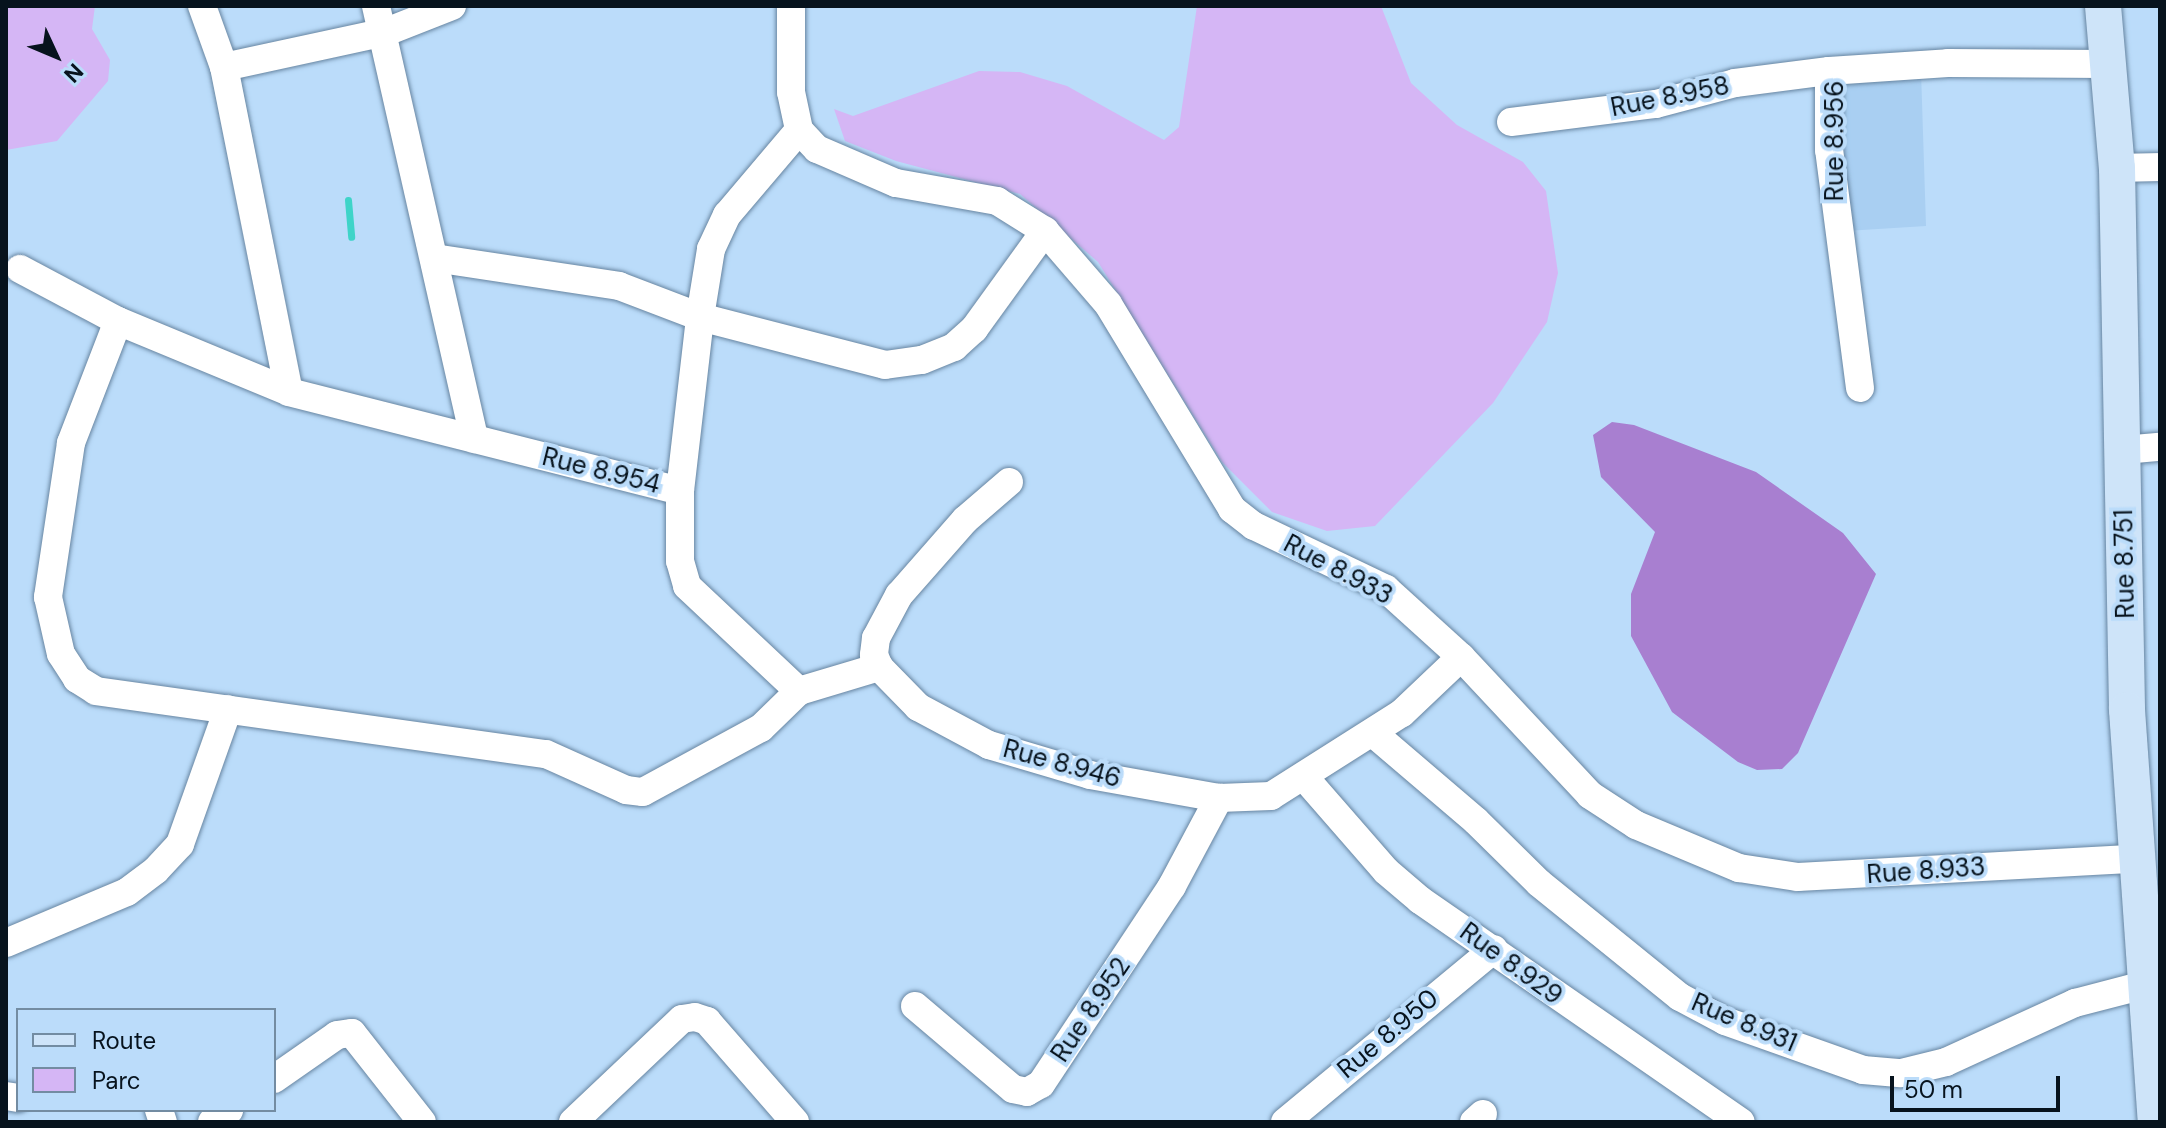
<!DOCTYPE html>
<style>
body{margin:0}
#map{position:relative;width:2166px;height:1128px;overflow:hidden;background:#bbdcfa;font-family:"DM Sans",sans-serif}
div>[style]{position:absolute}
.built>*{inset:0;background:#a9cff2}
.green>*{inset:0;background:#d5b6f5}
.forest>*{inset:0;background:#a87fd0}
.stream>*{height:7px;margin:-3.5px;padding:0 3.5px;transform-origin:3.5px;border-radius:3.5px;background:#3ed4c8}
.roads{filter:drop-shadow(0 0 2px #6785a1) drop-shadow(0 0 2px #6785a1)}
.minor>*{height:28px;margin:-14px;padding:0 14px;transform-origin:14px;border-radius:14px;background:#fff}
.major>*{height:36px;margin:-18px;padding:0 18px;transform-origin:18px;border-radius:18px;background:#cee4f9}
span{translate:-50% -50%;white-space:nowrap;text-align:center;line-height:1.15;-webkit-text-stroke:8px #bbdcfa;paint-order:stroke}
.street-label{font-size:26px;color:#07131d}
.frame{position:absolute;inset:0;border:8px solid #07131d;pointer-events:none}
.legend{position:absolute;left:16px;top:1008px;width:260px;height:104px;box-sizing:border-box;background:#bbdcfa;border:2px solid #738ca2;margin:0;padding:10px 14px;list-style:none;font-size:24px;color:#07131d}
.legend li{display:flex;align-items:center;gap:16px;height:40px}
.legend b{width:40px;border:2px solid #738ca2}
.north{position:absolute;left:16px;top:16px;width:80px;height:80px;-webkit-text-stroke:6px #bbdcfa;paint-order:stroke;rotate:134deg;font-size:22px;font-weight:700;line-height:32px;text-align:center;color:#07131d}
.north::after{content:'';display:block;margin:auto;width:28px;height:36px;background:#07131d;clip-path:polygon(50% 0,100% 100%,50% 72%,0 100%)}
.scale{position:absolute;left:1890px;top:1076px;width:170px;height:36px;box-sizing:border-box;border:4px solid #07131d;border-top:0;padding-left:10px;font-size:24px;line-height:28px;white-space:nowrap;color:#07131d;-webkit-text-stroke:6px #bbdcfa;paint-order:stroke}
</style>
<div id="map">
<div class="built">
<i style="clip-path:polygon(1921px 71px,1926px 226px,1846px 231px,1843px 83px)"></i>
</div>
<div class="green">
<i style="clip-path:polygon(6px 6px,95px 6px,92px 29px,110px 60px,108px 81px,57px 141px,6px 150px)"></i>
<i style="clip-path:polygon(1197px 6px,1381px 6px,1411px 83px,1457px 125px,1523px 162px,1546px 191px,1558px 273px,1547px 322px,1493px 403px,1375px 526px,1327px 531px,1272px 512px,1222px 462px,1098px 262px,1020px 194px,896px 161px,845px 141px,834px 109px,853px 116px,979px 71px,1020px 72px,1067px 86px,1164px 140px,1179px 127px)"></i>
</div>
<div class="forest">
<i style="clip-path:polygon(1612px 422px,1634px 425px,1756px 472px,1843px 533px,1876px 574px,1798px 753px,1782px 769px,1757px 770px,1738px 762px,1672px 712px,1631px 636px,1631px 594px,1655px 532px,1601px 477px,1593px 435px)"></i>
</div>
<div class="stream">
<i style="left:348px;top:200px;width:37px;rotate:85deg"></i>
</div>
<div class="roads">
<div class="minor">
<i style="left:202px;top:6px;width:65px;rotate:70.2deg"></i>
<i style="left:224px;top:67px;width:331px;rotate:78.7deg"></i>
<i style="left:376px;top:6px;width:444px;rotate:77.2deg"></i>
<i style="left:791px;top:6px;width:86px;rotate:90deg"></i>
<i style="left:791px;top:92px;width:39px;rotate:78deg"></i>
<i style="left:799px;top:130px;width:26px;rotate:47deg"></i>
<i style="left:817px;top:149px;width:86px;rotate:23.3deg"></i>
<i style="left:896px;top:183px;width:103px;rotate:10.1deg"></i>
<i style="left:997px;top:201px;width:57px;rotate:32deg"></i>
<i style="left:1045px;top:231px;width:96px;rotate:49.2deg"></i>
<i style="left:1108px;top:304px;width:240px;rotate:58.8deg"></i>
<i style="left:1232px;top:509px;width:28px;rotate:38deg"></i>
<i style="left:1254px;top:526px;width:146px;rotate:25.5deg"></i>
<i style="left:1386px;top:589px;width:101px;rotate:42.2deg"></i>
<i style="left:1461px;top:657px;width:189px;rotate:46.9deg"></i>
<i style="left:1590px;top:795px;width:55px;rotate:33.1deg"></i>
<i style="left:1636px;top:825px;width:112px;rotate:22.7deg"></i>
<i style="left:1739px;top:868px;width:60px;rotate:8.7deg"></i>
<i style="left:1798px;top:877px;width:336px;rotate:-3.1deg"></i>
<i style="left:224px;top:67px;width:166px;rotate:-12.2deg"></i>
<i style="left:386px;top:32px;width:71px;rotate:-21.5deg"></i>
<i style="left:1511px;top:122px;width:146px;rotate:-7.1deg"></i>
<i style="left:1656px;top:104px;width:82px;rotate:-14.9deg"></i>
<i style="left:1735px;top:83px;width:95px;rotate:-7.3deg"></i>
<i style="left:2117px;top:168px;width:43px;rotate:-1.3deg"></i>
<i style="left:434px;top:258px;width:187px;rotate:8.6deg"></i>
<i style="left:619px;top:286px;width:87px;rotate:20.9deg"></i>
<i style="left:700px;top:317px;width:69px;rotate:-80.8deg"></i>
<i style="left:711px;top:249px;width:38px;rotate:-65deg"></i>
<i style="left:727px;top:215px;width:111px;rotate:-49.7deg"></i>
<i style="left:20px;top:269px;width:111px;rotate:28deg"></i>
<i style="left:118px;top:321px;width:185px;rotate:22.5deg"></i>
<i style="left:289px;top:392px;width:403px;rotate:14.2deg"></i>
<i style="left:680px;top:491px;width:175px;rotate:-83.4deg"></i>
<i style="left:700px;top:317px;width:191px;rotate:14.5deg"></i>
<i style="left:885px;top:365px;width:37px;rotate:-8deg"></i>
<i style="left:922px;top:360px;width:35px;rotate:-22deg"></i>
<i style="left:954px;top:347px;width:27px;rotate:-42deg"></i>
<i style="left:974px;top:329px;width:121px;rotate:-54.1deg"></i>
<i style="left:118px;top:321px;width:131px;rotate:111.1deg"></i>
<i style="left:71px;top:443px;width:156px;rotate:98.5deg"></i>
<i style="left:48px;top:597px;width:58px;rotate:77.2deg"></i>
<i style="left:61px;top:654px;width:30px;rotate:57deg"></i>
<i style="left:77px;top:679px;width:22px;rotate:32deg"></i>
<i style="left:96px;top:691px;width:454px;rotate:8deg"></i>
<i style="left:546px;top:754px;width:88px;rotate:24.2deg"></i>
<i style="left:626px;top:790px;width:17px;rotate:7deg"></i>
<i style="left:643px;top:792px;width:134px;rotate:-28.5deg"></i>
<i style="left:761px;top:728px;width:53px;rotate:-44.2deg"></i>
<i style="left:799px;top:691px;width:84px;rotate:-16.7deg"></i>
<i style="left:1860px;top:388px;width:240px;rotate:-97.4deg"></i>
<i style="left:1829px;top:150px;width:79px;rotate:-90deg"></i>
<i style="left:1829px;top:71px;width:119px;rotate:-3.8deg"></i>
<i style="left:1948px;top:63px;width:159px;rotate:0.4deg"></i>
<i style="left:2123px;top:450px;width:37px;rotate:-5deg"></i>
<i style="left:1009px;top:482px;width:58px;rotate:139.2deg"></i>
<i style="left:965px;top:520px;width:100px;rotate:131.3deg"></i>
<i style="left:899px;top:595px;width:49px;rotate:118.1deg"></i>
<i style="left:876px;top:638px;width:17px;rotate:97deg"></i>
<i style="left:874px;top:655px;width:13px;rotate:67deg"></i>
<i style="left:879px;top:667px;width:56px;rotate:45.7deg"></i>
<i style="left:918px;top:707px;width:81px;rotate:28.2deg"></i>
<i style="left:989px;top:745px;width:105px;rotate:16.5deg"></i>
<i style="left:1090px;top:775px;width:131px;rotate:10.1deg"></i>
<i style="left:1219px;top:798px;width:52px;rotate:-2.2deg"></i>
<i style="left:1271px;top:796px;width:155px;rotate:-32.4deg"></i>
<i style="left:1402px;top:713px;width:81px;rotate:-43.5deg"></i>
<i style="left:680px;top:491px;width:70px;rotate:90deg"></i>
<i style="left:680px;top:561px;width:26px;rotate:74deg"></i>
<i style="left:687px;top:586px;width:154px;rotate:43.2deg"></i>
<i style="left:1373px;top:733px;width:135px;rotate:40.5deg"></i>
<i style="left:1476px;top:821px;width:88px;rotate:44.5deg"></i>
<i style="left:1539px;top:883px;width:181px;rotate:39deg"></i>
<i style="left:1680px;top:997px;width:51px;rotate:28.1deg"></i>
<i style="left:1725px;top:1021px;width:146px;rotate:19.5deg"></i>
<i style="left:1863px;top:1070px;width:38px;rotate:5deg"></i>
<i style="left:1901px;top:1073px;width:46px;rotate:-13.7deg"></i>
<i style="left:1946px;top:1062px;width:142px;rotate:-24.6deg"></i>
<i style="left:2075px;top:1003px;width:71px;rotate:-14.6deg"></i>
<i style="left:1305px;top:778px;width:123px;rotate:48.9deg"></i>
<i style="left:1386px;top:871px;width:45px;rotate:40.5deg"></i>
<i style="left:1420px;top:900px;width:390px;rotate:34.7deg"></i>
<i style="left:6px;top:943px;width:131px;rotate:-22.9deg"></i>
<i style="left:127px;top:892px;width:36px;rotate:-37deg"></i>
<i style="left:156px;top:870px;width:35px;rotate:-47deg"></i>
<i style="left:180px;top:844px;width:143px;rotate:-70.4deg"></i>
<i style="left:915px;top:1006px;width:128px;rotate:40.3deg"></i>
<i style="left:1013px;top:1089px;width:14px;rotate:12deg"></i>
<i style="left:1027px;top:1092px;width:16px;rotate:-30deg"></i>
<i style="left:1041px;top:1084px;width:237px;rotate:-56.5deg"></i>
<i style="left:1172px;top:886px;width:100px;rotate:-61.9deg"></i>
<i style="left:274px;top:1079px;width:77px;rotate:-34.9deg"></i>
<i style="left:337px;top:1035px;width:15px;rotate:-8deg"></i>
<i style="left:352px;top:1033px;width:113px;rotate:51.8deg"></i>
<i style="left:6px;top:1096px;width:12px;rotate:9deg"></i>
<i style="left:159px;top:1110px;width:13px;rotate:72deg"></i>
<i style="left:212px;top:1122px;width:21px;rotate:-35deg"></i>
<i style="left:573px;top:1122px;width:150px;rotate:-43.4deg"></i>
<i style="left:682px;top:1019px;width:13px;rotate:-9deg"></i>
<i style="left:695px;top:1017px;width:13px;rotate:18deg"></i>
<i style="left:707px;top:1021px;width:134px;rotate:48.9deg"></i>
<i style="left:1285px;top:1122px;width:271px;rotate:-39.6deg"></i>
<i style="left:1474px;top:1122px;width:12px;rotate:-42deg"></i>
</div>
<div class="major">
<i style="left:2103px;top:6px;width:163px;rotate:85.1deg"></i>
<i style="left:2117px;top:168px;width:542px;rotate:88.94deg"></i>
<i style="left:2127px;top:710px;width:413px;rotate:86deg"></i>
</div>
</div>
<div class="street-label">
<span style="left:1670px;top:97px;rotate:-11deg">Rue 8.958</span>
<span style="left:1835px;top:141px;rotate:-90deg">Rue 8.956</span>
<span style="left:601px;top:471px;rotate:14deg">Rue 8.954</span>
<span style="left:2125px;top:564px;rotate:-91deg">Rue 8.751</span>
<span style="left:1338px;top:570px;rotate:28deg">Rue 8.933</span>
<span style="left:1062px;top:764px;rotate:15deg">Rue 8.946</span>
<span style="left:1926px;top:871px;rotate:-4deg">Rue 8.933</span>
<span style="left:1511px;top:964px;rotate:36deg">Rue 8.929</span>
<span style="left:1091px;top:1010px;rotate:-56deg">Rue 8.952</span>
<span style="left:1744px;top:1023px;rotate:23deg">Rue 8.931</span>
<span style="left:1388px;top:1034px;rotate:-40deg">Rue 8.950</span>
</div>
<div class="frame"></div>
<ul class="legend">
<li><b style="height:10px;background:#cee4f9"></b>Route</li>
<li><b style="height:22px;background:#d5b6f5"></b>Parc</li>
</ul>
<div class="north">N</div>
<div class="scale">50 m</div>
</div>
